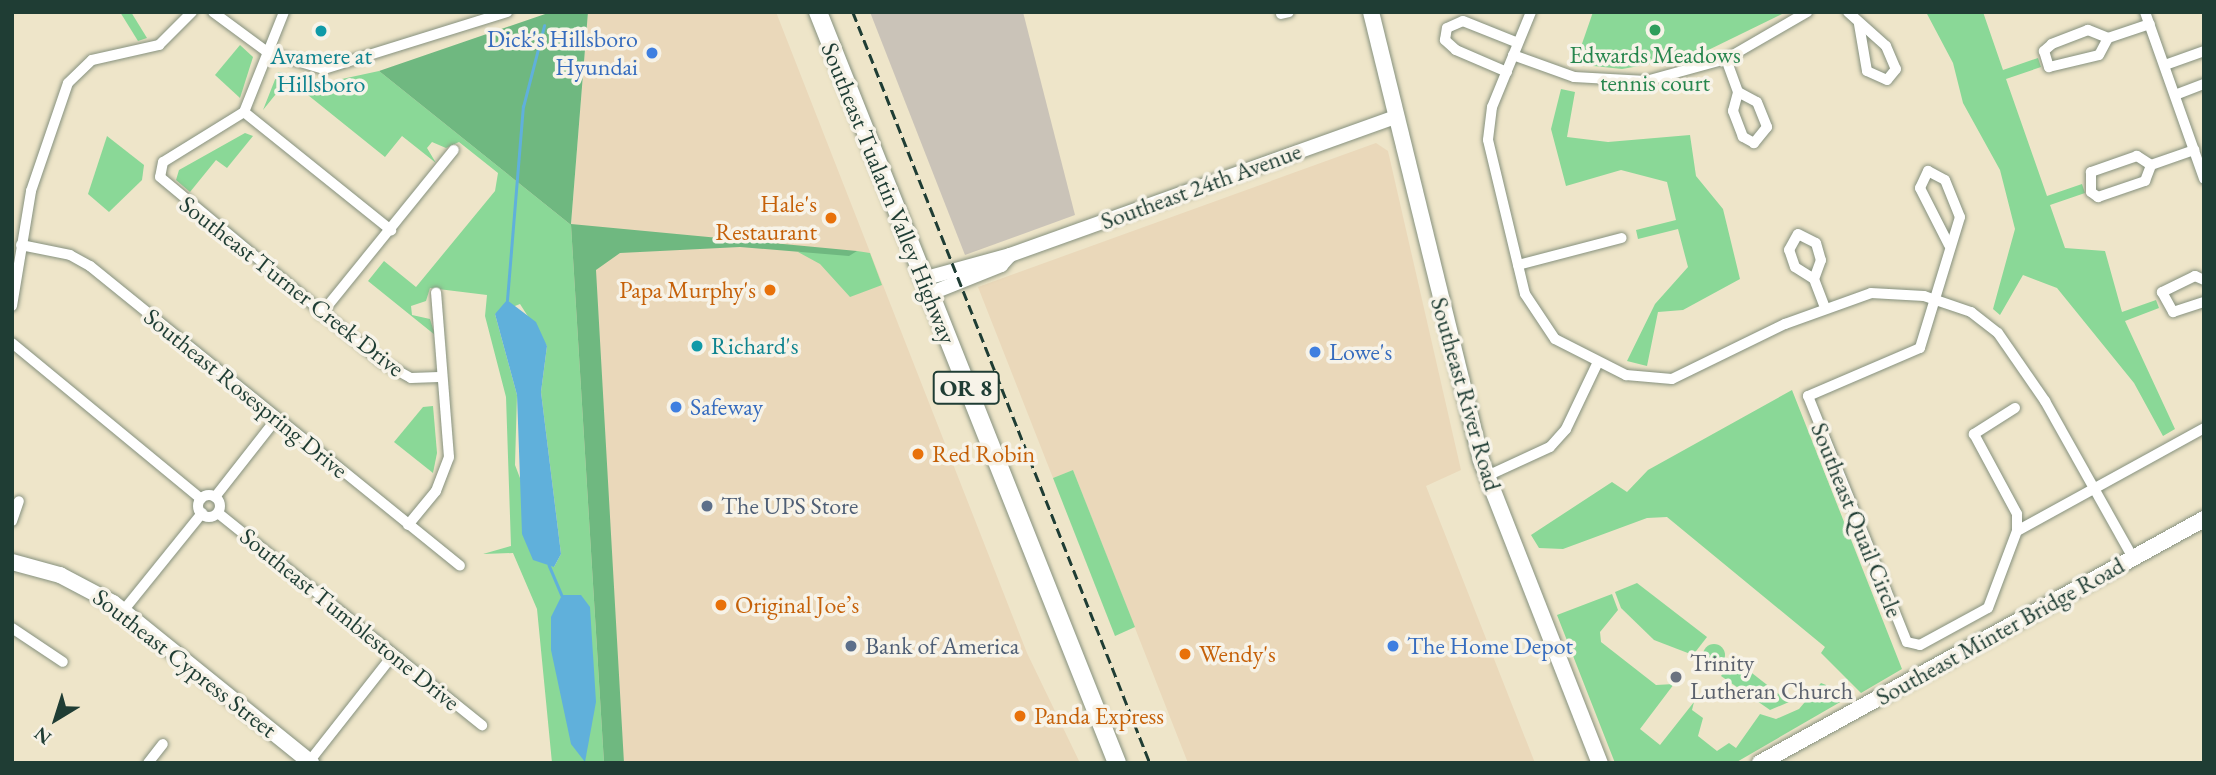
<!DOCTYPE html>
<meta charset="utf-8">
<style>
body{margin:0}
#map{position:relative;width:2216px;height:775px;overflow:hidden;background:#eee5c9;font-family:"EB Garamond",serif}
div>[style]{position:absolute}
.built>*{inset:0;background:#ead8ba}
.industrial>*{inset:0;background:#cac3b8}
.green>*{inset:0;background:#8ad897}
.round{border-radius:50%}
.forest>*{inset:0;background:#6fb880}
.water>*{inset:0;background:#60b0db}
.stream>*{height:2.5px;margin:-1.25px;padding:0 1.25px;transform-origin:1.25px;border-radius:1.25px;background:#60b0db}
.roads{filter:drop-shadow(0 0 2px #86917e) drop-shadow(0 0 2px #86917e)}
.minor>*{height:10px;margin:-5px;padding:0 5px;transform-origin:5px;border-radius:5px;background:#fff}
.minor>.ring{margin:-5px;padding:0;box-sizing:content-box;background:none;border:10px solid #fff;border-radius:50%}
.tertiary>*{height:14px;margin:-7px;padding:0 7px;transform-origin:7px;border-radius:7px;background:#fff}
.secondary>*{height:16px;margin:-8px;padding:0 8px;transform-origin:8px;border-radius:8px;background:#fff}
.primary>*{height:18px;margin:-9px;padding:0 9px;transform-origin:9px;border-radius:9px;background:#fff}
.rail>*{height:2.5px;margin-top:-1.25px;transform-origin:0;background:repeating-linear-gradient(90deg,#1f3d34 0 10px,transparent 0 15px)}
.dots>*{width:19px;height:19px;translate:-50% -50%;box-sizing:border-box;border:4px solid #f7f3e8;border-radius:50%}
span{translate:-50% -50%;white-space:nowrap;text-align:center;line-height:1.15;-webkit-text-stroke:7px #f7f3e8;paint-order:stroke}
.shield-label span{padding:2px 5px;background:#f7f3e8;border:2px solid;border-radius:5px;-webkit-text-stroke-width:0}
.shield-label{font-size:23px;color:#1f3d34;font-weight:700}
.shop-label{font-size:24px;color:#366cbe}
.right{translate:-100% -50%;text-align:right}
.left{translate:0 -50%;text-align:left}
.leisure-label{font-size:24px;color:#27864d}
.culture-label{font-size:24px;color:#0d838f}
.street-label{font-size:24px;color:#1f3d34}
.food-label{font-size:24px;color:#c56008}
.service-label{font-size:24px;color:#4e5e75}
.worship-label{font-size:24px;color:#5b616d}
.frame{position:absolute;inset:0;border:14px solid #1f3d34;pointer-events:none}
.north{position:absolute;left:21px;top:684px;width:70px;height:70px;-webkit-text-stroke:5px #f7f3e8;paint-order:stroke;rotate:218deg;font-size:19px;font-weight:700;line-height:28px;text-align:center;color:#1f3d34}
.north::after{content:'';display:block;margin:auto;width:24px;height:32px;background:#1f3d34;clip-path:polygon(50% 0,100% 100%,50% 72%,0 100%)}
</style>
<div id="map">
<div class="built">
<i style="clip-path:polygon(588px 12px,776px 12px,1027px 653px,1080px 763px,604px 763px,571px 225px)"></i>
<i style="clip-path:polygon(1376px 143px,1388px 151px,1461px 470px,1426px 486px,1535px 763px,1188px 763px,1073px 470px,1053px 478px,978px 287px)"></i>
</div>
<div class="industrial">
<i style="clip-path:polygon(870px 12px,1023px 12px,1075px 215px,965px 255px)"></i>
</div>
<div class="green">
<i style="clip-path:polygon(120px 12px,131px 12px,147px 38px,138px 41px)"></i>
<i style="clip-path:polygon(1593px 12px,1786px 12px,1696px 56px,1622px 69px,1575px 64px)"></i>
<i style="clip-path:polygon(1926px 12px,1983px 12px,2003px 70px,2038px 58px,2041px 67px,2006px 79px,2047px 196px,2082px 184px,2085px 193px,2050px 205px,2065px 248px,2105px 251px,2122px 312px,2156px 300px,2159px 308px,2125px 321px,2175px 429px,2163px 436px,2134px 383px,2057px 288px,2023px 275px,2000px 315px,1993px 309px,2015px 229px,2000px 170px,1963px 103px,1953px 63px)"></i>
<i style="clip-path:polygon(240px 45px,253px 57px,240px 98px,215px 75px)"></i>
<i style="clip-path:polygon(evenodd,379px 71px,571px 225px,604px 763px,552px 763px,537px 609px,513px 553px,483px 554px,511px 546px,506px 397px,485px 316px,487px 295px,430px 288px,426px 301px,411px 306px,412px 315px,430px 319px,435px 335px,368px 281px,384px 261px,416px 287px,495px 191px,498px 173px,459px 142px,446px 148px,432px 142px,427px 148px,436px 163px,402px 136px,385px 157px,288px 79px,263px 110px,278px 72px,328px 82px,379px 71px,520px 304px,547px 346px,541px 392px,561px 554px,554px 567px,515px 465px,517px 395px,495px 314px,520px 304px)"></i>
<i style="clip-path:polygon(1561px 89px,1575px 92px,1567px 137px,1608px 142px,1690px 135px,1696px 176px,1723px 209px,1740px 279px,1683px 310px,1658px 312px,1647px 366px,1627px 361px,1655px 304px,1688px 267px,1678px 229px,1638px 239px,1636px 230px,1676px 220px,1667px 182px,1621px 170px,1566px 186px,1551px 129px)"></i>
<i style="clip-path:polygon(245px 133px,253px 136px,227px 168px,216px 160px,190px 192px,176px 180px,179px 170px)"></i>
<i style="clip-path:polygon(107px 136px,144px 165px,142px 180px,109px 212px,88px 194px)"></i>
<i style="clip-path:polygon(857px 251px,870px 253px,882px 285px,850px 297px,820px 264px,798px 252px)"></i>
<i style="clip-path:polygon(1792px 390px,1902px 669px,1861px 693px,1821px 653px,1825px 647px,1667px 517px,1647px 518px,1563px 549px,1539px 548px,1531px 535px,1612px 482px,1627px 492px,1648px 470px)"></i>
<i style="clip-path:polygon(433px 406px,437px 453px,433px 473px,394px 442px,423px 407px)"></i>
<i style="clip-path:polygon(1073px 470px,1135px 627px,1115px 636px,1053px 478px)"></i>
<i style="clip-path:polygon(1637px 583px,1707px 637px,1693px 655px,1654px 640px,1621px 608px,1615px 592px)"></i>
<i style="clip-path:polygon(1612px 594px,1618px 610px,1600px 632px,1601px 642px,1656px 685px,1674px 684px,1640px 729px,1660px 745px,1694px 702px,1692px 710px,1703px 718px,1698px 736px,1717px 751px,1729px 743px,1736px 748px,1760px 714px,1776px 719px,1799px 709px,1821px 683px,1836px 689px,1842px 701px,1735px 763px,1615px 763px,1557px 615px)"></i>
<i class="round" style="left:1703px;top:644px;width:22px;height:22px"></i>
<i style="clip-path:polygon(1734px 659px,1789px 702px,1770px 710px,1721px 676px)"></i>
</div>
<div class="forest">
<i style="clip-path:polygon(551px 12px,588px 12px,571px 224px,857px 251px,849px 256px,740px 247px,620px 253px,596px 270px,624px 763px,604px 763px,571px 225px,379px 71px)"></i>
</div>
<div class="water">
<i style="clip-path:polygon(507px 300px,536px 322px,547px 346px,541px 392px,561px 554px,554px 567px,533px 560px,522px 534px,517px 395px,495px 314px)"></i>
<i style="clip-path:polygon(562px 595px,581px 595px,590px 607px,596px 702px,585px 762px,571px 744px,551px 650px,551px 617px)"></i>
</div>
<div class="stream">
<i style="left:507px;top:300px;width:194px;rotate:-85.3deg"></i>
<i style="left:523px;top:107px;width:84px;rotate:-75.5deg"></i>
<i style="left:549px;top:565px;width:33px;rotate:67deg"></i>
</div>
<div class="roads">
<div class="minor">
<i style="left:213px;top:12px;width:67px;rotate:36.5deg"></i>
<i style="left:267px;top:52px;width:59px;rotate:16.6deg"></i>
<i style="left:324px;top:69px;width:192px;rotate:-17.3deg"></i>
<i style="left:284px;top:12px;width:108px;rotate:111.8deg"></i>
<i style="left:244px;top:112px;width:95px;rotate:148.3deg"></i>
<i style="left:163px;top:162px;width:15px;rotate:101deg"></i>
<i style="left:160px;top:177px;width:289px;rotate:39.8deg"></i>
<i style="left:382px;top:362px;width:33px;rotate:29deg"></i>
<i style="left:411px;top:378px;width:28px;rotate:-2deg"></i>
<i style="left:1531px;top:12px;width:103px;rotate:112.3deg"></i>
<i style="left:1492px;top:107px;width:33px;rotate:97deg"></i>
<i style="left:1488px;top:140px;width:158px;rotate:76.5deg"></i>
<i style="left:1525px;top:294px;width:54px;rotate:56.3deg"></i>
<i style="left:1555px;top:339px;width:80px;rotate:26.9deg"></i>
<i style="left:1626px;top:375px;width:46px;rotate:5deg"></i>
<i style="left:1672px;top:379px;width:126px;rotate:-26deg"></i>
<i style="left:1785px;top:324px;width:91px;rotate:-19.8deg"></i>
<i style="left:1871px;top:293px;width:53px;rotate:3.2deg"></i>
<i style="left:1924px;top:296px;width:50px;rotate:18.8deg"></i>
<i style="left:1971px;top:312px;width:34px;rotate:38deg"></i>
<i style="left:1998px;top:333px;width:83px;rotate:55.3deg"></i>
<i style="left:2045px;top:401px;width:180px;rotate:60.7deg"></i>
<i style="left:1848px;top:12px;width:51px;rotate:41.8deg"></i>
<i style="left:1886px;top:46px;width:25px;rotate:67deg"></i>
<i style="left:1896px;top:69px;width:14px;rotate:129deg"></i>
<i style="left:1887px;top:80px;width:22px;rotate:-156deg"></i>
<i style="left:1867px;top:71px;width:48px;rotate:-99.7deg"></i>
<i style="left:2145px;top:12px;width:177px;rotate:70.5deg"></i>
<i style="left:1281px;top:14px;width:8px;rotate:-14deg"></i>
<i style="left:2108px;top:38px;width:22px;rotate:-158deg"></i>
<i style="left:2088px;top:30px;width:39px;rotate:159deg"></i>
<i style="left:2052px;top:44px;width:11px;rotate:139deg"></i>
<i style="left:2044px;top:51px;width:17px;rotate:73deg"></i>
<i style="left:2049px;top:67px;width:51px;rotate:-13.5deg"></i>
<i style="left:2099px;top:55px;width:19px;rotate:-62deg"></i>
<i style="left:2108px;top:38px;width:44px;rotate:-18.4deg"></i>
<i style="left:1513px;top:55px;width:65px;rotate:19.8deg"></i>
<i style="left:1574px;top:77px;width:72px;rotate:3.2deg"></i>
<i style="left:1646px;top:81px;width:83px;rotate:-15.4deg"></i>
<i style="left:1726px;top:59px;width:94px;rotate:-30.1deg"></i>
<i style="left:1726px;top:59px;width:35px;rotate:70deg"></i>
<i style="left:1738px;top:92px;width:21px;rotate:28deg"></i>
<i style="left:1757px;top:102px;width:27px;rotate:68deg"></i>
<i style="left:1767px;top:127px;width:21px;rotate:129deg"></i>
<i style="left:1754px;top:143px;width:13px;rotate:-151deg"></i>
<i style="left:1743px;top:137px;width:28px;rotate:-111deg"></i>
<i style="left:1733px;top:111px;width:20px;rotate:-75deg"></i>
<i style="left:2165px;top:65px;width:41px;rotate:-19.7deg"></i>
<i style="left:1507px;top:72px;width:56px;rotate:-156.7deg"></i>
<i style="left:1456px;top:50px;width:15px;rotate:-138deg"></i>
<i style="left:1445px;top:40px;width:12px;rotate:-81deg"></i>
<i style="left:1447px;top:28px;width:17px;rotate:-24deg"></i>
<i style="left:1463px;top:21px;width:59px;rotate:21.8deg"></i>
<i style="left:2175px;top:95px;width:31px;rotate:-21deg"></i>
<i style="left:244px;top:112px;width:189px;rotate:38.8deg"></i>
<i style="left:2151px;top:165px;width:17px;rotate:-147deg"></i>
<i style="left:2137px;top:156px;width:49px;rotate:160.8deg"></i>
<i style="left:2091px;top:172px;width:20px;rotate:90deg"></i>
<i style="left:2091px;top:192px;width:9px;rotate:36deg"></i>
<i style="left:2098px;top:197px;width:50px;rotate:-18.8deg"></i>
<i style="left:2145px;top:181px;width:17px;rotate:-69deg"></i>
<i style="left:2151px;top:165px;width:46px;rotate:-19.2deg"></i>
<i style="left:21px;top:245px;width:50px;rotate:11.5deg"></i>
<i style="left:70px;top:255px;width:23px;rotate:29deg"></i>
<i style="left:90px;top:266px;width:476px;rotate:39deg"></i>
<i style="left:1949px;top:245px;width:64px;rotate:-117deg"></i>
<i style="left:1920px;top:188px;width:19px;rotate:-65deg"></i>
<i style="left:1928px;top:171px;width:19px;rotate:28deg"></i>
<i style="left:1945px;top:180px;width:40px;rotate:68deg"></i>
<i style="left:1960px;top:217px;width:137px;rotate:107deg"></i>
<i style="left:1920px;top:348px;width:122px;rotate:156.8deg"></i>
<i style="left:1808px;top:396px;width:265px;rotate:68.1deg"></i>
<i style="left:1907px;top:642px;width:13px;rotate:13deg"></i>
<i style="left:1920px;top:645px;width:77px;rotate:-28.6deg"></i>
<i style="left:1988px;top:608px;width:82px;rotate:-69.4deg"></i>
<i style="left:2017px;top:531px;width:213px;rotate:-28.8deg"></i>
<i style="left:1518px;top:265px;width:107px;rotate:-14.6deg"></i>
<i style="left:1814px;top:279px;width:22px;rotate:-148deg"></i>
<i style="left:1795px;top:267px;width:18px;rotate:-109deg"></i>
<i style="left:1789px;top:250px;width:18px;rotate:-61deg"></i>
<i style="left:1798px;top:234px;width:20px;rotate:27deg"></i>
<i style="left:1816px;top:243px;width:18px;rotate:74deg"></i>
<i style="left:1821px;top:260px;width:20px;rotate:110deg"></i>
<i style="left:1814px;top:279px;width:31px;rotate:69deg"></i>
<i style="left:2204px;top:280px;width:10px;rotate:-156deg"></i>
<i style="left:2195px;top:276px;width:37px;rotate:154deg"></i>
<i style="left:2162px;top:292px;width:23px;rotate:61deg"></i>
<i style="left:2173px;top:312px;width:33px;rotate:-18deg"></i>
<i style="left:12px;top:306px;width:117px;rotate:-80.6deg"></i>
<i style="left:31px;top:191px;width:114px;rotate:-71.1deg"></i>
<i style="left:68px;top:83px;width:33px;rotate:-44deg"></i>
<i style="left:92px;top:60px;width:69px;rotate:-12.6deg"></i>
<i style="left:159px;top:45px;width:47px;rotate:-45deg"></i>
<i style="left:321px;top:314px;width:211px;rotate:-51deg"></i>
<i style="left:12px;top:343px;width:245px;rotate:39.5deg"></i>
<i style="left:2015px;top:408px;width:49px;rotate:147.6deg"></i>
<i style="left:1974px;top:434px;width:91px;rotate:61.7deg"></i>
<i style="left:2017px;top:514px;width:17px;rotate:90deg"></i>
<i style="left:1487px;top:476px;width:69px;rotate:-24.7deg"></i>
<i style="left:1550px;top:447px;width:24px;rotate:-48deg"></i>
<i style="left:1566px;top:429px;width:72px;rotate:-64.5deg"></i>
<i class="ring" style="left:198px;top:495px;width:12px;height:12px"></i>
<i style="left:215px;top:497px;width:100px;rotate:-51.9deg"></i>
<i style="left:218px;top:513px;width:339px;rotate:38.8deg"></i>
<i style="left:12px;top:521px;width:21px;rotate:-71deg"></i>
<i style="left:408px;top:525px;width:44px;rotate:-50.5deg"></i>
<i style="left:436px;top:491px;width:36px;rotate:-69deg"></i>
<i style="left:449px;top:457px;width:165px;rotate:-94.5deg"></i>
<i style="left:123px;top:611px;width:126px;rotate:-51.1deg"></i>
<i style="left:12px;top:628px;width:61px;rotate:33.7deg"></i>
<i style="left:148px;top:763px;width:24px;rotate:-52deg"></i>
<i style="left:308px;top:763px;width:137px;rotate:-51.8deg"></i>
</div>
<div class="tertiary">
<i style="left:923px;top:279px;width:90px;rotate:-15.4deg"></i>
<i style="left:1010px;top:255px;width:406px;rotate:-19.7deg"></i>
<i style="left:929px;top:294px;width:78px;rotate:-21.9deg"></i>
<i style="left:1001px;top:265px;width:13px;rotate:-48deg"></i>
</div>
<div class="secondary">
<i style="left:1371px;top:12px;width:461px;rotate:76.2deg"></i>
<i style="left:1481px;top:460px;width:326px;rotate:68.6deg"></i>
<i style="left:12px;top:562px;width:50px;rotate:15.2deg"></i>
<i style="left:60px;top:575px;width:60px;rotate:27.8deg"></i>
<i style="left:113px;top:603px;width:255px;rotate:38.9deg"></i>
<i style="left:1760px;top:763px;width:507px;rotate:-28.79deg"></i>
</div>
<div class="primary">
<i style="left:818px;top:12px;width:808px;rotate:68.29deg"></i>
</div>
</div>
<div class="rail">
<i style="left:853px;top:12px;width:808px;rotate:68.42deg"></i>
</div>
<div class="dots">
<i style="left:1655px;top:30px;background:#2e9e5b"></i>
<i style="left:321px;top:31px;background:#0f9aa8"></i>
<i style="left:652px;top:53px;background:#3f7fe0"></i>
<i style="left:831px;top:218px;background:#e8710a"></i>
<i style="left:770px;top:290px;background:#e8710a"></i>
<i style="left:697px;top:346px;background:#0f9aa8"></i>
<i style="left:1315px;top:352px;background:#3f7fe0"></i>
<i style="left:676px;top:407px;background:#3f7fe0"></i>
<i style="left:918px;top:454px;background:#e8710a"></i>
<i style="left:707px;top:506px;background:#5c6f8a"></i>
<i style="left:721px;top:605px;background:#e8710a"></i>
<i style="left:851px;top:646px;background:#5c6f8a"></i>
<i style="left:1393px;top:646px;background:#3f7fe0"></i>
<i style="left:1185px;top:654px;background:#e8710a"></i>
<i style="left:1676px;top:677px;background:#6b7280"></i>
<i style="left:1020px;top:716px;background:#e8710a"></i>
</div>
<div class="shield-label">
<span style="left:966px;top:388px">OR 8</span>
</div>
<div class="shop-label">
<span class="right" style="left:638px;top:53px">Dick's Hillsboro<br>Hyundai</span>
<span class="left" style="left:1329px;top:352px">Lowe's</span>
<span class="left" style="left:690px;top:407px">Safeway</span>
<span class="left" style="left:1407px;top:646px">The Home Depot</span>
</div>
<div class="leisure-label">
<span style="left:1655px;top:69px">Edwards Meadows<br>tennis court</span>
</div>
<div class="culture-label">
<span style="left:321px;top:70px">Avamere at<br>Hillsboro</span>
<span class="left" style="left:711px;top:346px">Richard's</span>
</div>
<div class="street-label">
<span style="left:1201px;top:186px;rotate:-20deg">Southeast 24th Avenue</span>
<span style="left:889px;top:193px;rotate:68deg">Southeast Tualatin Valley Highway</span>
<span style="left:292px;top:286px;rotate:38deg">Southeast Turner Creek Drive</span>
<span style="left:246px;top:393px;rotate:39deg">Southeast Rosespring Drive</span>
<span style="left:1466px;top:394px;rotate:74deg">Southeast River Road</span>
<span style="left:1857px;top:520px;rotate:68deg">Southeast Quail Circle</span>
<span style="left:350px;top:619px;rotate:39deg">Southeast Tumblestone Drive</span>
<span style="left:2000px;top:631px;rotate:-29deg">Southeast Minter Bridge Road</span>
<span style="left:185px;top:663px;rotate:38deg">Southeast Cypress Street</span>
</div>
<div class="food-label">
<span class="right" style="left:817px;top:218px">Hale's<br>Restaurant</span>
<span class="right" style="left:756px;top:290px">Papa Murphy's</span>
<span class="left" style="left:932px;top:454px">Red Robin</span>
<span class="left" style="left:735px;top:605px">Original Joe’s</span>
<span class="left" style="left:1199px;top:654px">Wendy's</span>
<span class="left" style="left:1034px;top:716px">Panda Express</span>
</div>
<div class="service-label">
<span class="left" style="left:721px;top:506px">The UPS Store</span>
<span class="left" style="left:865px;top:646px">Bank of America</span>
</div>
<div class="worship-label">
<span class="left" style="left:1690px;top:677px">Trinity<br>Lutheran Church</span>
</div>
<div class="frame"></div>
<div class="north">N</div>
</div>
